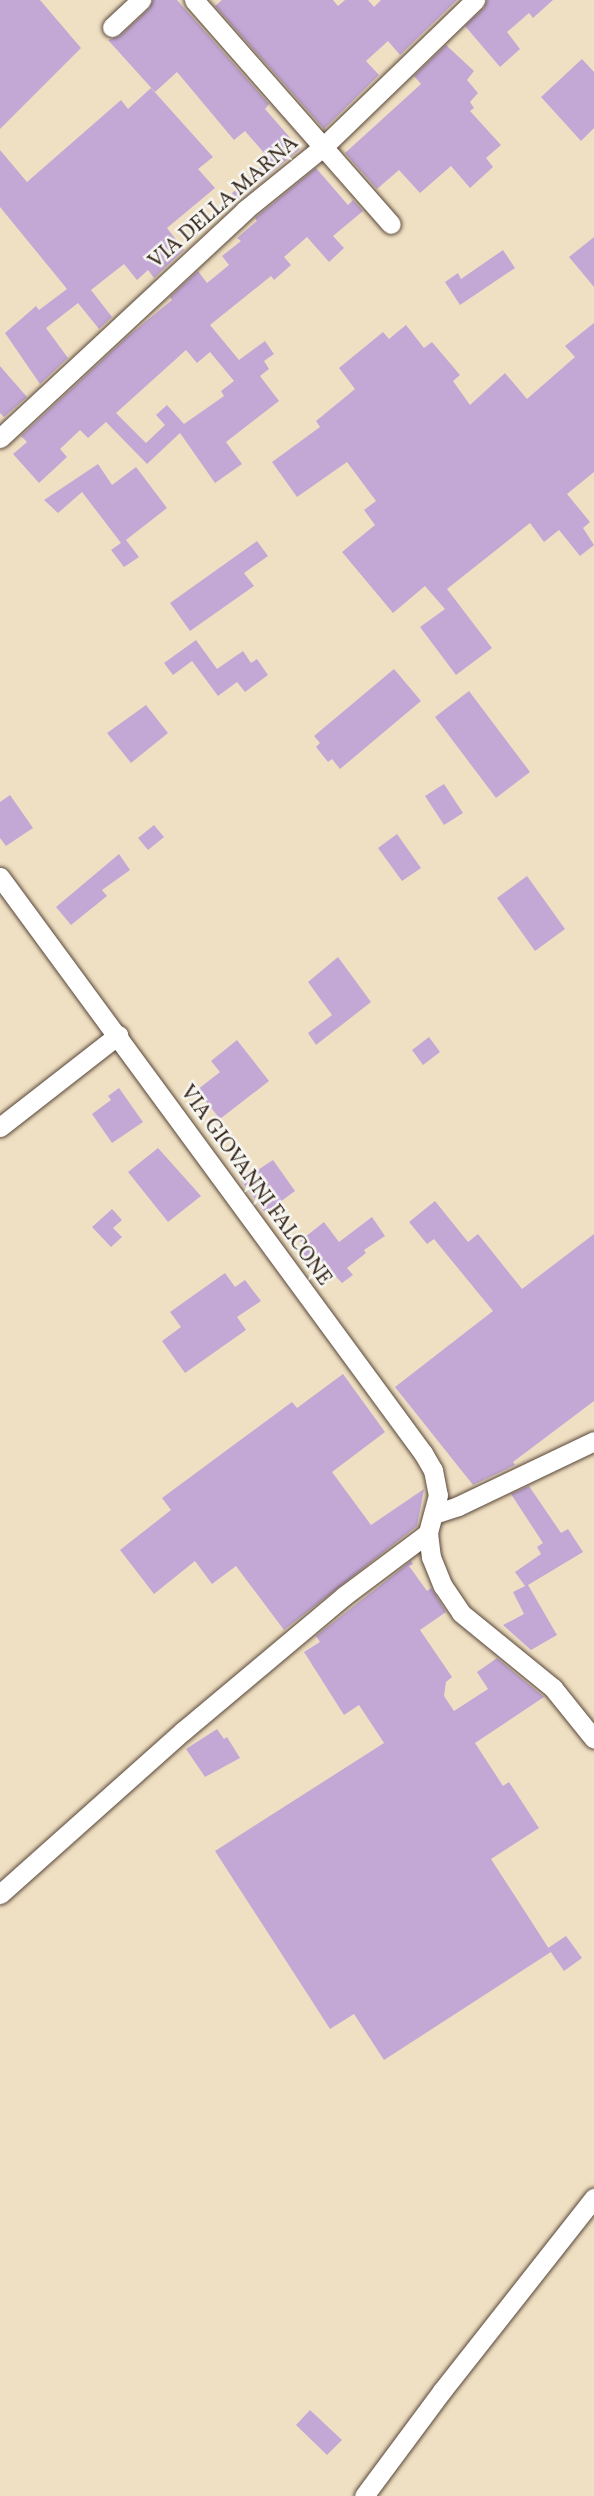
<!DOCTYPE html>
<style>
body{margin:0}
#map{position:relative;width:594px;height:2496px;overflow:hidden;background:#f0e0c3;font-family:Vollkorn,serif}
div>[style]{position:absolute}
.building>*{inset:0;background:#c3a8d6}
.roads{filter:drop-shadow(0 0 2px #564537) drop-shadow(0 0 2px #564537)}
.minor>*{height:19px;margin:-9.5px;padding:0 9.5px;transform-origin:9.5px;border-radius:9.5px;background:#fff}
span{translate:-50% -50%;white-space:nowrap;text-align:center;line-height:1.15;-webkit-text-stroke:5px #f6f6f2;paint-order:stroke}
.street-label{font-size:21px;color:#3b2a1e}
</style>
<div id="map">
<div class="building">
<i style="clip-path:polygon(0 0,40px 0,81px 48px,0 129px)"></i>
<i style="clip-path:polygon(153px 0,177px 0,269px 104px,265px 109px,300px 149px,238px 200px,232px 193px,263px 165px,258px 160px,265px 154px,245px 131px,234px 140px,177px 72px,155px 92px,108px 40px,120px 36px,149px 9px)"></i>
<i style="clip-path:polygon(222px 0,333px 0,338px 6px,345px 0,368px 0,374px 7px,381px 0,457px 0,400px 55px,388px 41px,366px 61px,379px 75px,324px 129px,215px 6px)"></i>
<i style="clip-path:polygon(487px 0,553px 0,533px 18px,529px 13px,507px 32px,520px 49px,500px 67px,465px 26px,484px 8px)"></i>
<i style="clip-path:polygon(446px 45px,474px 71px,467px 80px,478px 93px,470px 102px,474px 108px,470px 111px,501px 145px,486px 158px,493px 167px,470px 188px,451px 166px,420px 193px,399px 170px,377px 189px,345px 153px,421px 84px,414px 76px)"></i>
<i style="clip-path:polygon(582px 59px,594px 72px,594px 128px,581px 141px,541px 97px)"></i>
<i style="clip-path:polygon(151px 88px,213px 157px,198px 169px,215px 188px,167px 228px,184px 250px,154px 278px,148px 270px,137px 280px,124px 264px,91px 290px,112px 317px,99px 329px,78px 303px,46px 328px,68px 358px,40px 384px,5px 333px,36px 306px,39px 310px,67px 289px,0 207px,0 150px,27px 182px,121px 100px,128px 109px)"></i>
<i style="clip-path:polygon(evenodd,316px 168px,348px 205px,353px 200px,363px 211px,333px 236px,344px 248px,329px 262px,307px 237px,284px 257px,291px 265px,274px 280px,271px 276px,210px 325px,239px 360px,265px 341px,274px 354px,264px 361px,269px 369px,260px 376px,279px 401px,226px 442px,242px 464px,215px 483px,180px 433px,147px 464px,106px 422px,88px 438px,80px 430px,60px 449px,67px 457px,39px 483px,13px 454px,27px 442px,21px 436px,127px 337px,172px 300px,170px 297px,198px 271px,207px 283px,229px 265px,222px 256px,241px 241px,237px 238px,257px 221px,255px 218px,316px 168px,186px 350px,197px 363px,210px 352px,234px 381px,221px 391px,224px 396px,184px 424px,167px 405px,156px 415px,165px 425px,146px 443px,116px 413px,186px 350px)"></i>
<i style="clip-path:polygon(594px 237px,594px 287px,569px 257px)"></i>
<i style="clip-path:polygon(503px 250px,515px 268px,460px 305px,445px 282px,458px 273px,461px 279px)"></i>
<i style="clip-path:polygon(594px 323px,594px 472px,567px 494px,590px 522px,583px 528px,594px 545px,580px 556px,559px 530px,544px 542px,530px 523px,447px 589px,492px 648px,456px 675px,420px 627px,445px 609px,425px 586px,393px 613px,342px 552px,375px 525px,364px 510px,376px 501px,347px 462px,297px 497px,272px 462px,320px 427px,316px 421px,355px 389px,339px 368px,383px 332px,389px 339px,406px 325px,424px 348px,432px 342px,460px 375px,453px 381px,470px 405px,505px 373px,527px 399px,575px 357px,565px 346px)"></i>
<i style="clip-path:polygon(0 366px,27px 397px,4px 417px,0 413px)"></i>
<i style="clip-path:polygon(98px 464px,112px 485px,136px 467px,167px 508px,126px 540px,139px 557px,124px 567px,111px 550px,121px 543px,82px 492px,58px 513px,44px 500px)"></i>
<i style="clip-path:polygon(257px 541px,268px 556px,244px 573px,254px 586px,190px 631px,170px 603px)"></i>
<i style="clip-path:polygon(196px 640px,217px 669px,243px 651px,251px 663px,257px 659px,268px 675px,245px 692px,237px 682px,218px 696px,192px 661px,173px 675px,164px 663px)"></i>
<i style="clip-path:polygon(394px 669px,421px 701px,340px 769px,332px 759px,328px 762px,316px 747px,320px 743px,314px 736px)"></i>
<i style="clip-path:polygon(469px 691px,530px 772px,496px 798px,435px 717px)"></i>
<i style="clip-path:polygon(146px 705px,168px 733px,131px 763px,107px 733px)"></i>
<i style="clip-path:polygon(444px 784px,463px 813px,444px 825px,425px 796px)"></i>
<i style="clip-path:polygon(10px 795px,33px 828px,6px 846px,0 838px,0 802px)"></i>
<i style="clip-path:polygon(154px 825px,164px 837px,148px 850px,138px 838px)"></i>
<i style="clip-path:polygon(397px 834px,421px 868px,402px 881px,378px 848px)"></i>
<i style="clip-path:polygon(119px 854px,130px 870px,102px 890px,107px 896px,71px 925px,56px 907px)"></i>
<i style="clip-path:polygon(527px 876px,565px 929px,535px 951px,497px 898px)"></i>
<i style="clip-path:polygon(338px 957px,371px 1002px,316px 1045px,308px 1033px,332px 1015px,308px 982px)"></i>
<i style="clip-path:polygon(429px 1037px,440px 1052px,423px 1065px,412px 1050px)"></i>
<i style="clip-path:polygon(237px 1040px,269px 1081px,220px 1119px,197px 1090px,220px 1072px,211px 1061px)"></i>
<i style="clip-path:polygon(119px 1088px,143px 1122px,112px 1143px,92px 1114px,111px 1100px,108px 1096px)"></i>
<i style="clip-path:polygon(158px 1148px,201px 1196px,168px 1222px,128px 1172px)"></i>
<i style="clip-path:polygon(273px 1160px,295px 1191px,265px 1213px,241px 1181px)"></i>
<i style="clip-path:polygon(435px 1201px,468px 1242px,478px 1234px,522px 1289px,594px 1234px,594px 1401px,513px 1462px,515px 1465px,473px 1485px,395px 1387px,493px 1311px,434px 1239px,427px 1244px,409px 1222px)"></i>
<i style="clip-path:polygon(112px 1209px,122px 1220px,113px 1228px,122px 1237px,111px 1247px,92px 1227px)"></i>
<i style="clip-path:polygon(372px 1217px,385px 1236px,364px 1250px,366px 1253px,347px 1268px,353px 1275px,342px 1283px,318px 1258px,310px 1263px,301px 1250px,305px 1247px,300px 1241px,324px 1222px,339px 1242px)"></i>
<i style="clip-path:polygon(225px 1273px,235px 1287px,245px 1280px,261px 1301px,237px 1317px,246px 1330px,185px 1373px,162px 1341px,181px 1327px,170px 1312px)"></i>
<i style="clip-path:polygon(343px 1374px,385px 1432px,332px 1472px,371px 1525px,424px 1489px,417px 1526px,284px 1630px,236px 1566px,212px 1584px,195px 1561px,154px 1594px,120px 1550px,171px 1510px,162px 1498px,292px 1402px,297px 1408px)"></i>
<i style="clip-path:polygon(529px 1486px,561px 1533px,568px 1529px,583px 1552px,528px 1585px,557px 1635px,531px 1650px,503px 1625px,524px 1614px,513px 1592px,525px 1586px,515px 1572px,541px 1554px,537px 1547px,543px 1543px,511px 1494px)"></i>
<i style="clip-path:polygon(411px 1561px,413px 1564px,409px 1566px,427px 1591px,431px 1588px,446px 1612px,420px 1630px,452px 1677px,446px 1682px,444px 1696px,454px 1711px,488px 1689px,477px 1672px,497px 1658px,544px 1697px,475px 1743px,503px 1786px,509px 1782px,539px 1828px,491px 1859px,551px 1952px,384px 2060px,354px 2014px,330px 2029px,215px 1851px,384px 1743px,359px 1705px,344px 1715px,304px 1652px,320px 1642px,316px 1636px)"></i>
<i style="clip-path:polygon(217px 1729px,224px 1739px,227px 1737px,240px 1758px,205px 1777px,186px 1749px)"></i>
<i style="clip-path:polygon(566px 1936px,582px 1958px,564px 1971px,548px 1948px)"></i>
<i style="clip-path:polygon(310px 2410px,342px 2440px,327px 2455px,296px 2425px)"></i>
</div>
<div class="roads">
<div class="minor">
<i style="left:194px;top:0;width:298px;rotate:48.7deg"></i>
<i style="left:112px;top:27px;width:40px;rotate:-43deg"></i>
<i style="left:0;top:438px;width:335px;rotate:-42.9deg"></i>
<i style="left:245px;top:210px;width:102px;rotate:-39deg"></i>
<i style="left:324px;top:146px;width:210px;rotate:-44deg"></i>
<i style="left:0;top:877px;width:715px;rotate:53.71deg"></i>
<i style="left:423px;top:1453px;width:20px;rotate:60deg"></i>
<i style="left:433px;top:1470px;width:25px;rotate:79deg"></i>
<i style="left:438px;top:1495px;width:39px;rotate:105deg"></i>
<i style="left:428px;top:1533px;width:24px;rotate:83deg"></i>
<i style="left:431px;top:1557px;width:31px;rotate:68deg"></i>
<i style="left:443px;top:1586px;width:32px;rotate:56deg"></i>
<i style="left:461px;top:1613px;width:119px;rotate:39.2deg"></i>
<i style="left:553px;top:1688px;width:65px;rotate:51.2deg"></i>
<i style="left:0;top:1127px;width:150px;rotate:-37.9deg"></i>
<i style="left:434px;top:1514px;width:25px;rotate:-18deg"></i>
<i style="left:458px;top:1506px;width:151px;rotate:-25.5deg"></i>
<i style="left:0;top:1894px;width:245px;rotate:-41.7deg"></i>
<i style="left:183px;top:1731px;width:210px;rotate:-40deg"></i>
<i style="left:344px;top:1596px;width:105px;rotate:-36.9deg"></i>
<i style="left:364px;top:2496px;width:131px;rotate:-53.4deg"></i>
<i style="left:442px;top:2391px;width:246px;rotate:-51.8deg"></i>
</div>
</div>
<div class="street-label">
<span style="left:224px;top:203px;rotate:-41deg">VIA DELLA MARNA</span>
<span style="left:255px;top:1186px;rotate:54deg">VIA GIOVANNI FALCONE</span>
</div>
</div>
